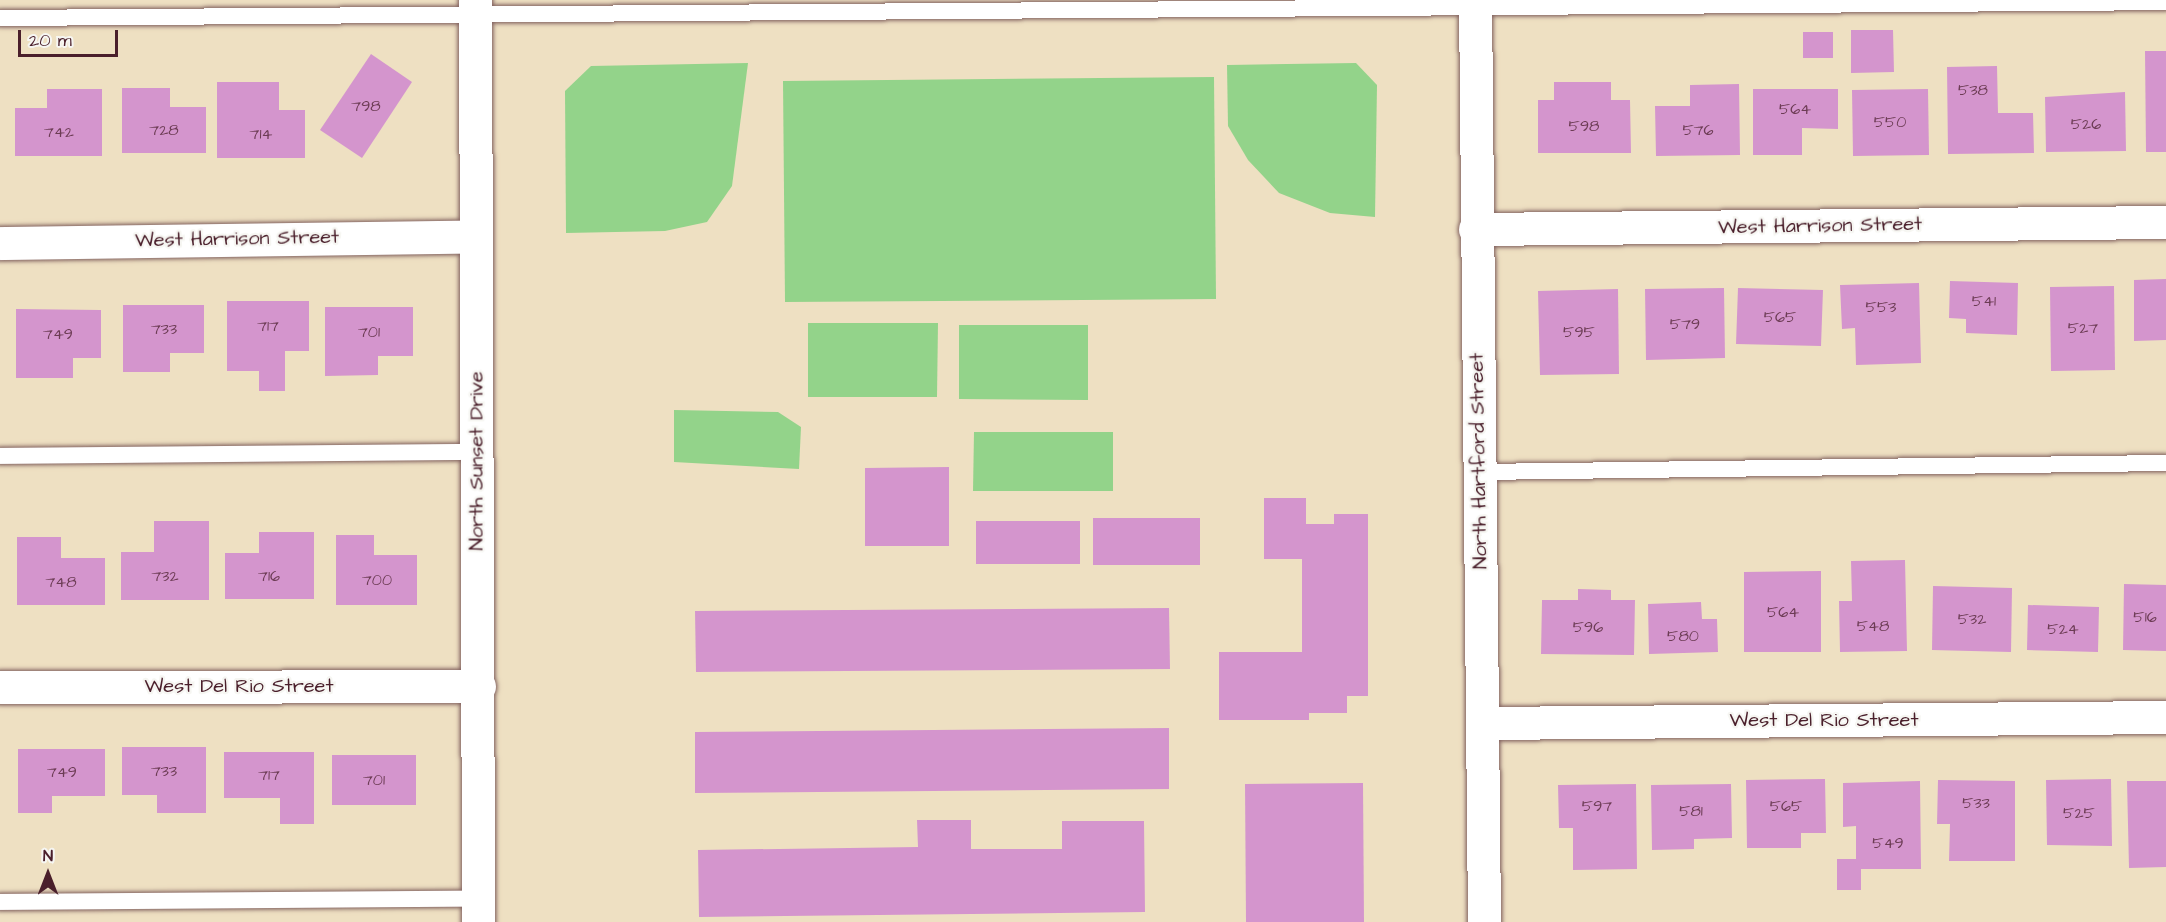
<!DOCTYPE html>
<style>
body{margin:0}
#map{position:relative;width:2166px;height:922px;overflow:hidden;background:#eee0c2;font-family:"Architects Daughter",sans-serif}
div>[style]{position:absolute}
.green>*{inset:0;background:#93d38a}
.building>*{inset:0;background:#d495cd}
.roads{filter:drop-shadow(0 0 2px #836360) drop-shadow(0 0 2px #836360)}
.service>*{height:16px;margin:-8px;padding:0 8px;transform-origin:8px;border-radius:8px;background:#fff}
.minor>*{height:33px;margin:-16.5px;padding:0 16.5px;transform-origin:16.5px;border-radius:16.5px;background:#fff}
.tertiary>*{height:33px;margin:-16.5px;padding:0 16.5px;transform-origin:16.5px;border-radius:16.5px;background:#fff}
span{translate:-50% -50%;white-space:nowrap;text-align:center;line-height:1.15;-webkit-text-stroke:4.5px #f6f6f2;paint-order:stroke}
.number-label{font-size:16px;color:#6c3c54}
.number-label span{-webkit-text-stroke-width:0}
.street-label{font-size:20px;color:#4a1f2b}
.north{position:absolute;left:18px;top:844px;width:60px;height:60px;-webkit-text-stroke:4px #f6f6f2;paint-order:stroke;rotate:0deg;font-size:16px;font-weight:700;line-height:24px;text-align:center;color:#4a1f2b}
.north::after{content:'';display:block;margin:auto;width:21px;height:27px;background:#4a1f2b;clip-path:polygon(50% 0,100% 100%,50% 72%,0 100%)}
.scale{position:absolute;left:18px;top:30px;width:100px;height:27px;box-sizing:border-box;border:3px solid #4a1f2b;border-top:0;padding-left:8px;font-size:18px;line-height:21px;white-space:nowrap;color:#4a1f2b;-webkit-text-stroke:4px #f6f6f2;paint-order:stroke}
</style>
<div id="map">
<div class="green">
<i style="clip-path:polygon(748px 63px,732px 186px,707px 222px,665px 231px,566px 233px,565px 91px,591px 66px)"></i>
<i style="clip-path:polygon(1356px 63px,1377px 85px,1375px 217px,1330px 213px,1279px 193px,1248px 160px,1228px 126px,1227px 65px)"></i>
<i style="clip-path:polygon(1214px 77px,1216px 299px,785px 302px,783px 81px)"></i>
<i style="clip-path:polygon(808px 323px,938px 323px,937px 397px,808px 397px)"></i>
<i style="clip-path:polygon(959px 325px,1088px 325px,1088px 400px,959px 399px)"></i>
<i style="clip-path:polygon(674px 410px,778px 412px,801px 427px,799px 469px,674px 462px)"></i>
<i style="clip-path:polygon(974px 432px,1113px 432px,1113px 491px,973px 491px)"></i>
</div>
<div class="building">
<i style="clip-path:polygon(1851px 30px,1893px 30px,1894px 72px,1851px 73px)"></i>
<i style="clip-path:polygon(1803px 32px,1833px 32px,1833px 58px,1803px 58px)"></i>
<i style="clip-path:polygon(2145px 51px,2166px 51px,2166px 152px,2146px 152px)"></i>
<i style="clip-path:polygon(371px 54px,412px 82px,362px 158px,320px 130px)"></i>
<i style="clip-path:polygon(1997px 66px,1998px 113px,2033px 113px,2034px 153px,1948px 154px,1947px 67px)"></i>
<i style="clip-path:polygon(217px 82px,279px 82px,279px 110px,305px 110px,305px 158px,217px 158px)"></i>
<i style="clip-path:polygon(1554px 82px,1611px 82px,1611px 100px,1630px 100px,1631px 153px,1538px 153px,1538px 100px,1554px 100px)"></i>
<i style="clip-path:polygon(1739px 84px,1740px 155px,1656px 156px,1655px 106px,1690px 106px,1690px 85px)"></i>
<i style="clip-path:polygon(122px 88px,170px 88px,170px 107px,206px 107px,206px 153px,122px 153px)"></i>
<i style="clip-path:polygon(47px 89px,102px 89px,102px 156px,15px 156px,15px 108px,47px 108px)"></i>
<i style="clip-path:polygon(1753px 89px,1838px 89px,1838px 129px,1802px 128px,1802px 155px,1753px 155px)"></i>
<i style="clip-path:polygon(1928px 89px,1929px 155px,1853px 156px,1852px 90px)"></i>
<i style="clip-path:polygon(2125px 92px,2126px 151px,2046px 152px,2045px 97px)"></i>
<i style="clip-path:polygon(2166px 279px,2166px 340px,2134px 341px,2134px 280px)"></i>
<i style="clip-path:polygon(1950px 281px,2018px 283px,2017px 335px,1966px 333px,1966px 319px,1949px 318px)"></i>
<i style="clip-path:polygon(1919px 283px,1921px 363px,1856px 365px,1855px 328px,1842px 329px,1840px 285px)"></i>
<i style="clip-path:polygon(2114px 286px,2115px 370px,2051px 371px,2050px 287px)"></i>
<i style="clip-path:polygon(1724px 288px,1725px 358px,1646px 360px,1645px 289px)"></i>
<i style="clip-path:polygon(1738px 288px,1823px 290px,1821px 346px,1736px 344px)"></i>
<i style="clip-path:polygon(1618px 289px,1619px 374px,1540px 375px,1538px 291px)"></i>
<i style="clip-path:polygon(227px 301px,309px 301px,309px 351px,285px 351px,285px 391px,259px 391px,259px 371px,227px 371px)"></i>
<i style="clip-path:polygon(123px 305px,204px 305px,204px 353px,170px 353px,170px 372px,123px 372px)"></i>
<i style="clip-path:polygon(325px 307px,413px 307px,413px 356px,378px 356px,378px 375px,325px 376px)"></i>
<i style="clip-path:polygon(16px 309px,101px 310px,101px 358px,73px 358px,73px 378px,16px 378px)"></i>
<i style="clip-path:polygon(949px 467px,949px 546px,865px 546px,865px 468px)"></i>
<i style="clip-path:polygon(1264px 498px,1306px 498px,1306px 524px,1334px 524px,1334px 514px,1368px 514px,1368px 696px,1347px 696px,1347px 713px,1309px 713px,1309px 720px,1219px 720px,1219px 652px,1302px 652px,1302px 559px,1264px 559px)"></i>
<i style="clip-path:polygon(1093px 518px,1200px 518px,1200px 565px,1093px 565px)"></i>
<i style="clip-path:polygon(154px 521px,209px 521px,209px 600px,121px 600px,121px 552px,154px 552px)"></i>
<i style="clip-path:polygon(976px 521px,1080px 521px,1080px 564px,976px 564px)"></i>
<i style="clip-path:polygon(259px 532px,314px 532px,314px 599px,225px 599px,225px 553px,259px 553px)"></i>
<i style="clip-path:polygon(336px 535px,374px 535px,374px 555px,417px 555px,417px 605px,336px 605px)"></i>
<i style="clip-path:polygon(17px 537px,61px 537px,61px 558px,105px 558px,105px 605px,17px 605px)"></i>
<i style="clip-path:polygon(1905px 560px,1907px 651px,1840px 652px,1839px 601px,1852px 601px,1851px 561px)"></i>
<i style="clip-path:polygon(1821px 571px,1821px 652px,1744px 652px,1744px 572px)"></i>
<i style="clip-path:polygon(2124px 584px,2166px 585px,2166px 651px,2123px 650px)"></i>
<i style="clip-path:polygon(1933px 586px,2012px 588px,2011px 652px,1932px 650px)"></i>
<i style="clip-path:polygon(1578px 589px,1611px 590px,1611px 600px,1635px 600px,1634px 655px,1541px 654px,1542px 600px,1578px 600px)"></i>
<i style="clip-path:polygon(1701px 602px,1702px 619px,1717px 619px,1718px 652px,1649px 654px,1648px 604px)"></i>
<i style="clip-path:polygon(2028px 605px,2099px 607px,2098px 652px,2027px 650px)"></i>
<i style="clip-path:polygon(1169px 608px,1170px 669px,696px 672px,695px 611px)"></i>
<i style="clip-path:polygon(1169px 728px,1169px 789px,695px 793px,695px 732px)"></i>
<i style="clip-path:polygon(122px 747px,206px 747px,206px 813px,157px 813px,157px 795px,122px 795px)"></i>
<i style="clip-path:polygon(18px 749px,105px 749px,105px 796px,52px 796px,52px 813px,18px 813px)"></i>
<i style="clip-path:polygon(224px 752px,314px 752px,314px 824px,280px 824px,280px 798px,224px 798px)"></i>
<i style="clip-path:polygon(332px 755px,416px 755px,416px 805px,332px 805px)"></i>
<i style="clip-path:polygon(1825px 779px,1826px 833px,1801px 833px,1801px 848px,1747px 848px,1746px 780px)"></i>
<i style="clip-path:polygon(2111px 779px,2112px 846px,2047px 845px,2046px 780px)"></i>
<i style="clip-path:polygon(1938px 780px,2015px 781px,2015px 861px,1949px 861px,1950px 824px,1937px 824px)"></i>
<i style="clip-path:polygon(1920px 781px,1921px 869px,1861px 869px,1861px 890px,1837px 890px,1837px 859px,1856px 859px,1856px 826px,1843px 827px,1843px 783px)"></i>
<i style="clip-path:polygon(2127px 781px,2166px 781px,2166px 867px,2129px 868px)"></i>
<i style="clip-path:polygon(1363px 783px,1364px 922px,1246px 922px,1245px 784px)"></i>
<i style="clip-path:polygon(1636px 784px,1637px 869px,1573px 870px,1573px 828px,1559px 828px,1558px 785px)"></i>
<i style="clip-path:polygon(1731px 784px,1732px 838px,1694px 839px,1694px 849px,1652px 850px,1651px 785px)"></i>
<i style="clip-path:polygon(917px 820px,971px 820px,971px 849px,1062px 849px,1062px 821px,1144px 821px,1145px 912px,699px 917px,698px 850px,918px 847px)"></i>
</div>
<div class="roads">
<div class="service">
<i style="left:0;top:18px;width:2166px;rotate:-0.42deg"></i>
<i style="left:0;top:456px;width:477px;rotate:-0.5deg"></i>
<i style="left:1479px;top:472px;width:687px;rotate:-0.75deg"></i>
<i style="left:0;top:902px;width:478px;rotate:-0.4deg"></i>
</div>
<div class="minor">
<i style="left:475px;top:0;width:922px;rotate:89.81deg"></i>
<i style="left:1475px;top:229px;width:691px;rotate:-0.58deg"></i>
<i style="left:0;top:243px;width:475px;rotate:-0.8deg"></i>
<i style="left:0;top:687px;width:479px;rotate:-0.1deg"></i>
<i style="left:1483px;top:723px;width:683px;rotate:-0.5deg"></i>
</div>
<div class="tertiary">
<i style="left:1475px;top:0;width:922px;rotate:89.44deg"></i>
</div>
</div>
<div class="number-label">
<span style="left:1973px;top:90px">538</span>
<span style="left:366px;top:106px">798</span>
<span style="left:1795px;top:109px">564</span>
<span style="left:1890px;top:122px">550</span>
<span style="left:2086px;top:124px">526</span>
<span style="left:1584px;top:126px">598</span>
<span style="left:164px;top:130px">728</span>
<span style="left:1698px;top:130px">576</span>
<span style="left:59px;top:132px">742</span>
<span style="left:261px;top:134px">714</span>
<span style="left:1984px;top:301px">541</span>
<span style="left:1881px;top:307px">553</span>
<span style="left:1780px;top:317px">565</span>
<span style="left:1685px;top:324px">579</span>
<span style="left:268px;top:326px">717</span>
<span style="left:2083px;top:328px">527</span>
<span style="left:164px;top:329px">733</span>
<span style="left:369px;top:332px">701</span>
<span style="left:1579px;top:332px">595</span>
<span style="left:58px;top:334px">749</span>
<span style="left:165px;top:576px">732</span>
<span style="left:269px;top:576px">716</span>
<span style="left:377px;top:580px">700</span>
<span style="left:61px;top:582px">748</span>
<span style="left:1783px;top:612px">564</span>
<span style="left:2145px;top:617px">516</span>
<span style="left:1972px;top:619px">532</span>
<span style="left:1873px;top:626px">548</span>
<span style="left:1588px;top:627px">596</span>
<span style="left:2063px;top:629px">524</span>
<span style="left:1683px;top:636px">580</span>
<span style="left:164px;top:771px">733</span>
<span style="left:62px;top:772px">749</span>
<span style="left:269px;top:775px">717</span>
<span style="left:374px;top:780px">701</span>
<span style="left:1976px;top:803px">533</span>
<span style="left:1597px;top:806px">597</span>
<span style="left:1786px;top:806px">565</span>
<span style="left:1691px;top:811px">581</span>
<span style="left:2079px;top:813px">525</span>
<span style="left:1888px;top:843px">549</span>
</div>
<div class="street-label">
<span style="left:1820px;top:226px;rotate:-1deg">West Harrison Street</span>
<span style="left:237px;top:239px;rotate:-1deg">West Harrison Street</span>
<span style="left:477px;top:461px;rotate:-90deg">North Sunset Drive</span>
<span style="left:1479px;top:461px;rotate:-91deg">North Hartford Street</span>
<span style="left:239px;top:686px">West Del Rio Street</span>
<span style="left:1824px;top:720px">West Del Rio Street</span>
</div>
<div class="north">N</div>
<div class="scale">20 m</div>
</div>
